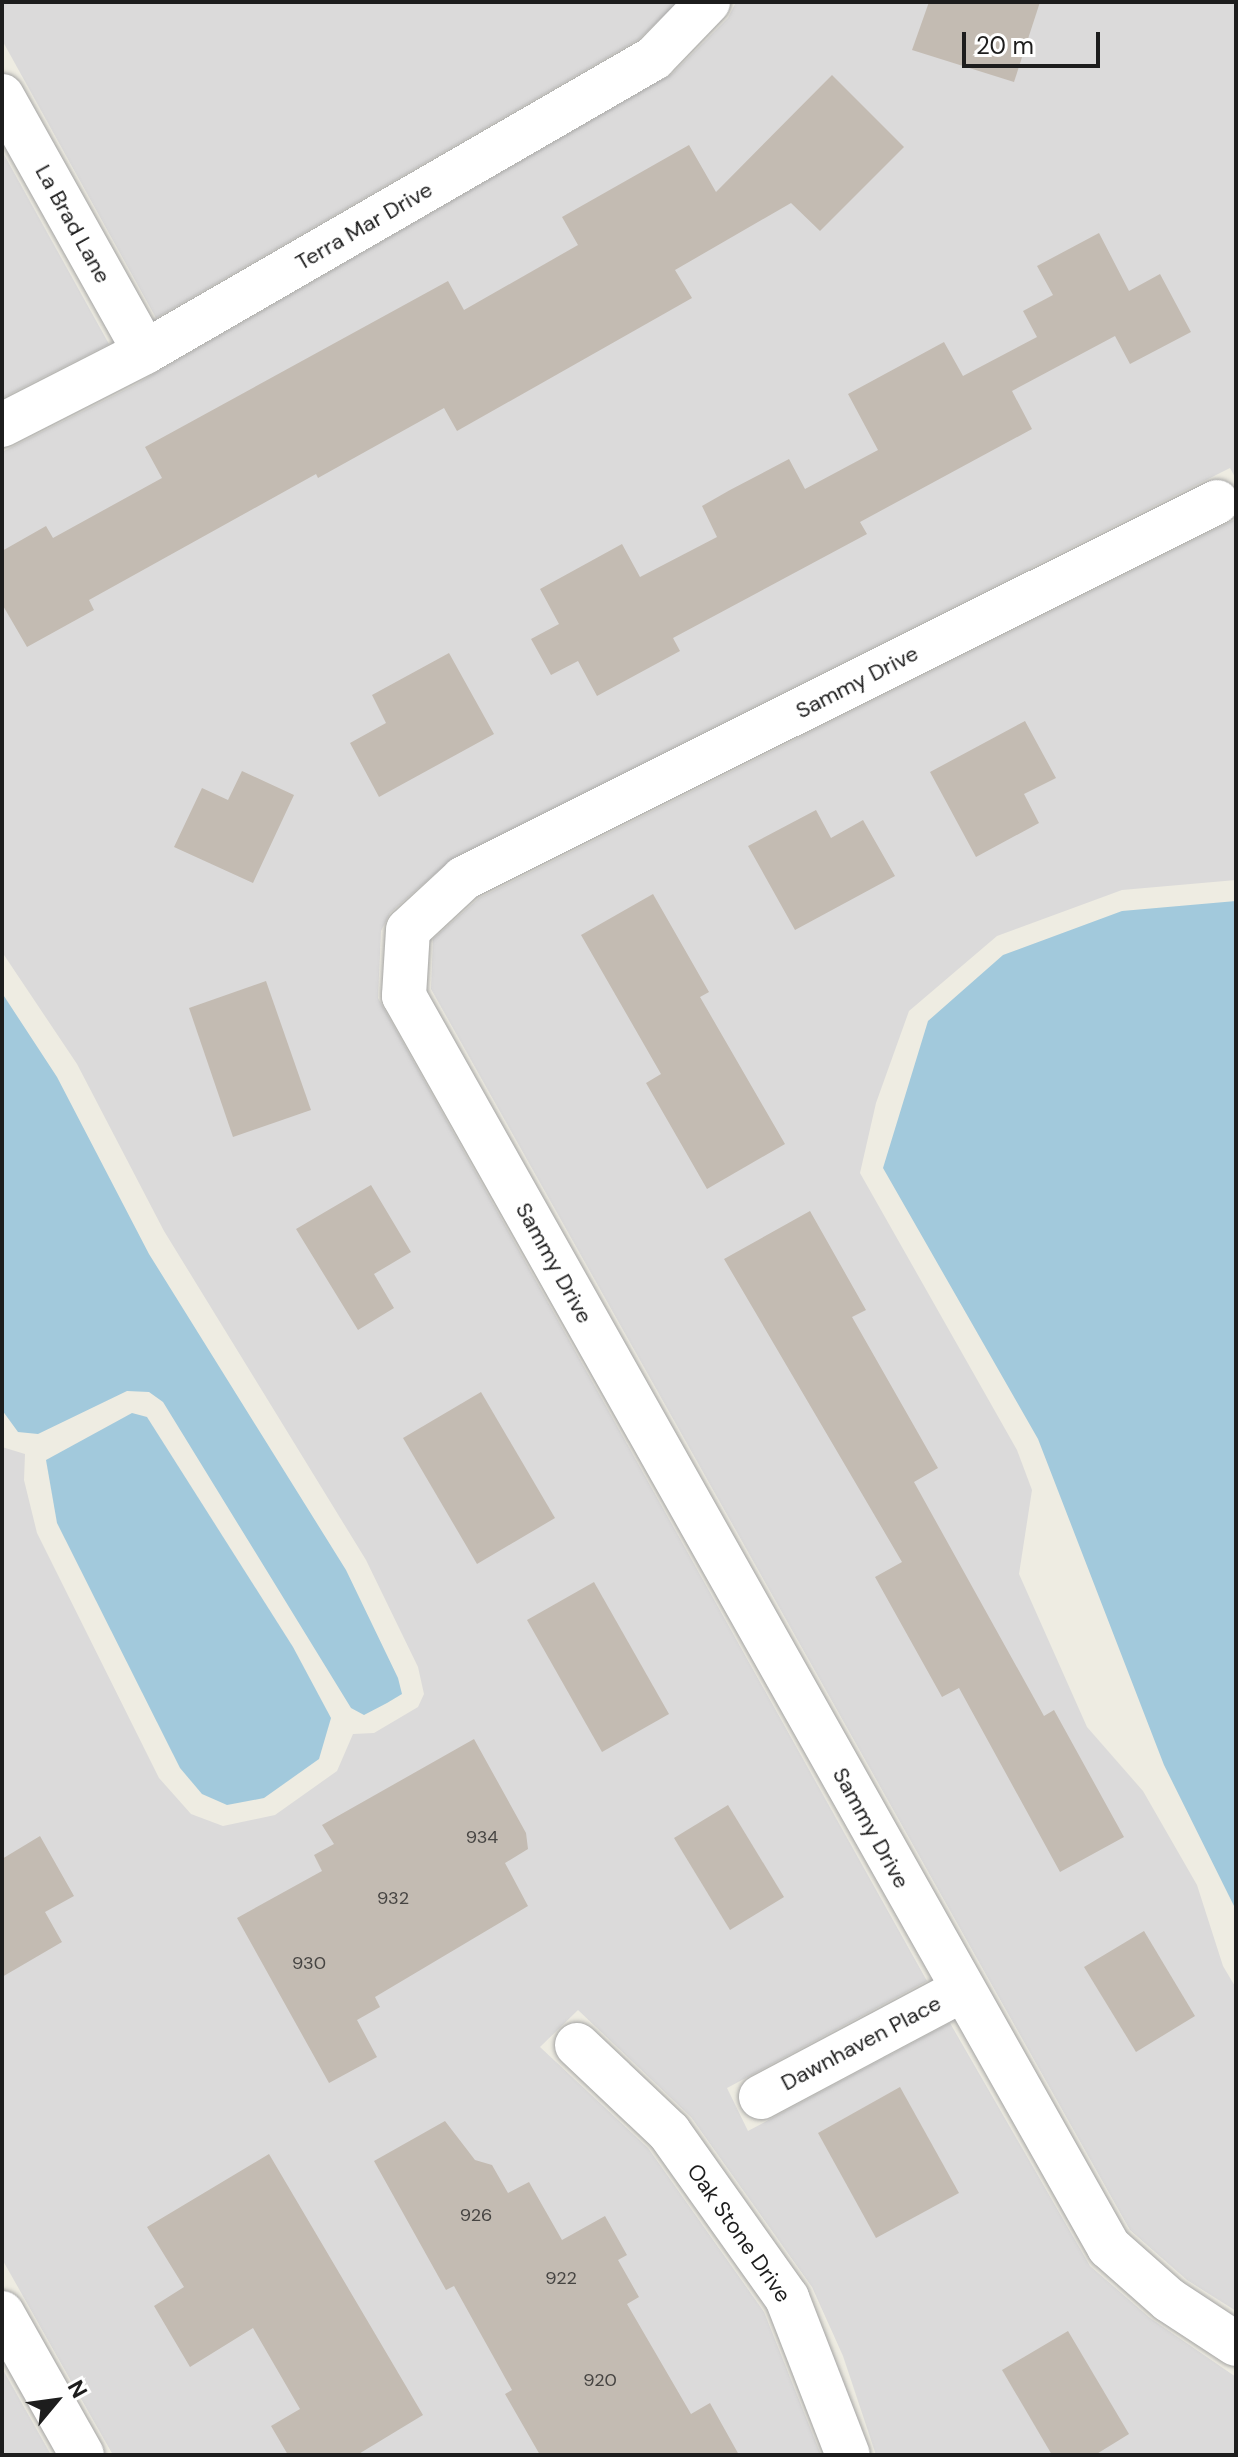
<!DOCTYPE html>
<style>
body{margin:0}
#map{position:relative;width:1238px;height:2457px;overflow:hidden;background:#eeece2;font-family:"DM Sans",sans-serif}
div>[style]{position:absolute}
.residential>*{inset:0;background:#dbdada}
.water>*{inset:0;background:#a2c9dc}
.building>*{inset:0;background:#c3bbb2}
.roads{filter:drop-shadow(0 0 2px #a4a4a4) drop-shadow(0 0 2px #a4a4a4)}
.street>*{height:44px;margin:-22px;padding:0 22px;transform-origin:22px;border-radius:22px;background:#fff}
span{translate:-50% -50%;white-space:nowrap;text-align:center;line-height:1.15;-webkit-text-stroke:6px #fff;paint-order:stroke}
.number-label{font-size:18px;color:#464442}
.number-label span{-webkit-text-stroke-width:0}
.street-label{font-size:22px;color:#1d1d1d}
.frame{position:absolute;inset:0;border:4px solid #1d1d1d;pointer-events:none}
.north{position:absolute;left:16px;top:2361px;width:80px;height:80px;-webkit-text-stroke:6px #fff;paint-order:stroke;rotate:61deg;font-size:22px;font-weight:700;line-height:32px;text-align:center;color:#1d1d1d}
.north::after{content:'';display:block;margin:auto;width:28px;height:36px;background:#1d1d1d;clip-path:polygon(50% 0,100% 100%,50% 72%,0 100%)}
.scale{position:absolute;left:962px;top:32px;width:138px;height:36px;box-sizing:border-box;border:4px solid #1d1d1d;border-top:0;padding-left:10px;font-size:24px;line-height:28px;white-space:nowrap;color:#1d1d1d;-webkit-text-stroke:6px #fff;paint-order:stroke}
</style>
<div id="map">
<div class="residential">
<i style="clip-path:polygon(2px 2px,678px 2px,639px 39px,156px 318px,2px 40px)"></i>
<i style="clip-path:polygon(736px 2px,1236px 2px,1236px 479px,1230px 468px,454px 857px,390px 913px,381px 931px,378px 998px,927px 1981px,727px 2088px,748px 2131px,950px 2023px,1090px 2266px,1150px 2318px,1236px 2377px,1236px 2455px,876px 2455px,843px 2356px,812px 2287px,691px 2117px,578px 2010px,540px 2047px,648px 2148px,764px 2312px,821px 2455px,113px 2455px,2px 2259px,2px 1447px,25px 1454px,24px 1480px,37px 1533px,159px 1778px,191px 1814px,223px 1826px,275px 1815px,337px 1771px,353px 1734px,374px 1733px,418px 1707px,424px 1694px,418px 1667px,366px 1560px,164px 1231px,77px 1064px,2px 952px,2px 452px,133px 386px,672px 74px,728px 18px)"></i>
<i style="clip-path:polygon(2px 151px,109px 344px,2px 398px)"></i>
<i style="clip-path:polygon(1236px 519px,1236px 880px,1122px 890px,997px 936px,909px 1011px,876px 1103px,860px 1173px,1017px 1450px,1032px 1490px,1019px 1574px,1087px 1727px,1143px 1791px,1197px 1885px,1223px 1966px,1236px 1988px,1236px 2311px,1187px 2280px,1130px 2230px,431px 989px,433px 939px,479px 898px)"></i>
<i style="clip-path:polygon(2px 2368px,51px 2455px,2px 2455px)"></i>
</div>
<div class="water">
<i style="clip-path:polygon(1236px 901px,1236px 1910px,1164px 1765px,1038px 1439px,883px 1168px,928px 1021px,1003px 955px,1122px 911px)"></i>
<i style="clip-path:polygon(2px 993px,57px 1077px,149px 1254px,346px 1570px,398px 1678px,402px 1694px,387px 1703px,364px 1715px,351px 1708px,163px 1402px,149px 1392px,127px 1391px,38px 1434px,18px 1432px,2px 1410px)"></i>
<i style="clip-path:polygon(132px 1413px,147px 1417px,293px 1647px,331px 1718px,319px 1759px,264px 1798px,227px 1805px,202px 1794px,180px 1768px,57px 1523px,46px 1460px)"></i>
</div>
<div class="building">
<i style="clip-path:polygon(929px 2px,1040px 2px,1014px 82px,912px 50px)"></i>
<i style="clip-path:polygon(832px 75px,904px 147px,820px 231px,791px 203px,675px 270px,692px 298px,457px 431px,444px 408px,318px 478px,316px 474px,89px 600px,94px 610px,27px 647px,2px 604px,2px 551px,46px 526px,53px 538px,162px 478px,145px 447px,448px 281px,464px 310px,578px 245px,562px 217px,689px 145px,716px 192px)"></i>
<i style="clip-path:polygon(1099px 233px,1129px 291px,1160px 274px,1191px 332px,1130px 364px,1115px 336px,1012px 391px,1032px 429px,860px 522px,867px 534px,673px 638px,680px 651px,597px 696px,578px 661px,551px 675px,531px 639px,559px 624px,540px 589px,622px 544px,640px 577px,717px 537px,702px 506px,730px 490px,789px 459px,805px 489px,878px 450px,848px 394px,944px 342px,963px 376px,1037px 337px,1023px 311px,1053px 295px,1037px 266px)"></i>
<i style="clip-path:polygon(449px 653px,494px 734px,379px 797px,350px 743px,386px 723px,372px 695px)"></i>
<i style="clip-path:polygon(1025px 721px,1056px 778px,1024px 794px,1039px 823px,976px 857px,930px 772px)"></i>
<i style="clip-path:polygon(242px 771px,294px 795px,253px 883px,174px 847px,202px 788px,228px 800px)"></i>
<i style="clip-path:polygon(816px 810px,831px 838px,863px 820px,895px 876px,795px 930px,748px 846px)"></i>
<i style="clip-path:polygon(653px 894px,709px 992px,700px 997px,785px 1144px,707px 1189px,646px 1083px,661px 1074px,581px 935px)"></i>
<i style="clip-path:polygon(266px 981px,311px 1110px,233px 1137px,189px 1008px)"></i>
<i style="clip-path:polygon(371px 1185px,411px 1252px,374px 1274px,394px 1308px,358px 1330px,296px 1229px)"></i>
<i style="clip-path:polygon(810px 1211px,866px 1310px,852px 1317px,938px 1468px,914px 1482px,1044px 1716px,1054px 1710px,1124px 1837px,1060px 1872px,959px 1688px,942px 1697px,875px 1577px,902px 1562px,724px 1259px)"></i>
<i style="clip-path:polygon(481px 1392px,555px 1518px,477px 1564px,403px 1438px)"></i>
<i style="clip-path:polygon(594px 1582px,669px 1714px,602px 1752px,527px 1620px)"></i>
<i style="clip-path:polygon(474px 1739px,526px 1833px,528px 1849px,505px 1863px,528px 1906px,375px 1997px,380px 2007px,357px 2020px,377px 2057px,329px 2083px,237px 1918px,322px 1871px,314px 1855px,334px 1844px,322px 1825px)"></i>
<i style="clip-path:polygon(728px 1805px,784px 1897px,730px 1930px,674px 1838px)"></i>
<i style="clip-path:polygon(40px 1836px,74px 1896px,45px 1912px,62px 1942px,2px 1977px,2px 1859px)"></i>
<i style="clip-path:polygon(1144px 1931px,1195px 2016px,1136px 2052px,1084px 1967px)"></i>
<i style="clip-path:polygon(900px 2087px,959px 2193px,876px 2238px,818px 2133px)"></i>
<i style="clip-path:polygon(445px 2121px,475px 2160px,492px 2165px,508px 2193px,529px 2182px,562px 2240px,605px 2216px,627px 2255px,618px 2260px,639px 2297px,627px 2304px,691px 2414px,710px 2403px,739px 2455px,540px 2455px,505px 2394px,512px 2390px,454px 2286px,446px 2290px,374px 2161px)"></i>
<i style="clip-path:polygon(269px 2154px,423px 2415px,357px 2455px,288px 2455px,271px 2426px,300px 2409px,253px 2328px,190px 2367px,154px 2306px,184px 2287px,147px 2227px)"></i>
<i style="clip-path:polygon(1068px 2331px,1129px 2434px,1095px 2455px,1052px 2455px,1002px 2370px)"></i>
</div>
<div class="roads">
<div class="street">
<i style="left:2px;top:96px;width:293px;rotate:60.8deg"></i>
<i style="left:2px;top:425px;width:161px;rotate:-27deg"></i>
<i style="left:145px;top:352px;width:588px;rotate:-30.01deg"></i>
<i style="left:654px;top:58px;width:78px;rotate:-46deg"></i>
<i style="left:1217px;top:502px;width:842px;rotate:153.47deg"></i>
<i style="left:464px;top:878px;width:76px;rotate:137.1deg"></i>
<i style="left:408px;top:930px;width:66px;rotate:93.5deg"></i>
<i style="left:404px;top:996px;width:1436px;rotate:60.6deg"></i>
<i style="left:1109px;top:2247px;width:80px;rotate:41.5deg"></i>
<i style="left:1169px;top:2300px;width:80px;rotate:33.3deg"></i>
<i style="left:577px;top:2045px;width:127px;rotate:43.4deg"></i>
<i style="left:669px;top:2132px;width:204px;rotate:54.6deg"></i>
<i style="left:787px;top:2298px;width:168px;rotate:68.8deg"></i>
<i style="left:761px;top:2097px;width:228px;rotate:-28deg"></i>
<i style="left:2px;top:2313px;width:163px;rotate:60.6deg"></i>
</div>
</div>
<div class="number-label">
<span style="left:482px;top:1837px">934</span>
<span style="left:393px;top:1898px">932</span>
<span style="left:309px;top:1963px">930</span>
<span style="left:476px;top:2215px">926</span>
<span style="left:561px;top:2278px">922</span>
<span style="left:600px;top:2380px">920</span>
</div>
<div class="street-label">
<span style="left:73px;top:224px;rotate:61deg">La Brad Lane</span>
<span style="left:364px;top:226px;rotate:-30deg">Terra Mar Drive</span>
<span style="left:857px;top:682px;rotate:-27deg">Sammy Drive</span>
<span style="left:554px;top:1263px;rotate:61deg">Sammy Drive</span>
<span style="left:871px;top:1828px;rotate:61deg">Sammy Drive</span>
<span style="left:861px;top:2043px;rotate:-28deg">Dawnhaven Place</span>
<span style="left:739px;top:2233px;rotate:55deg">Oak Stone Drive</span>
</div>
<div class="frame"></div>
<div class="north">N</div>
<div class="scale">20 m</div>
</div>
